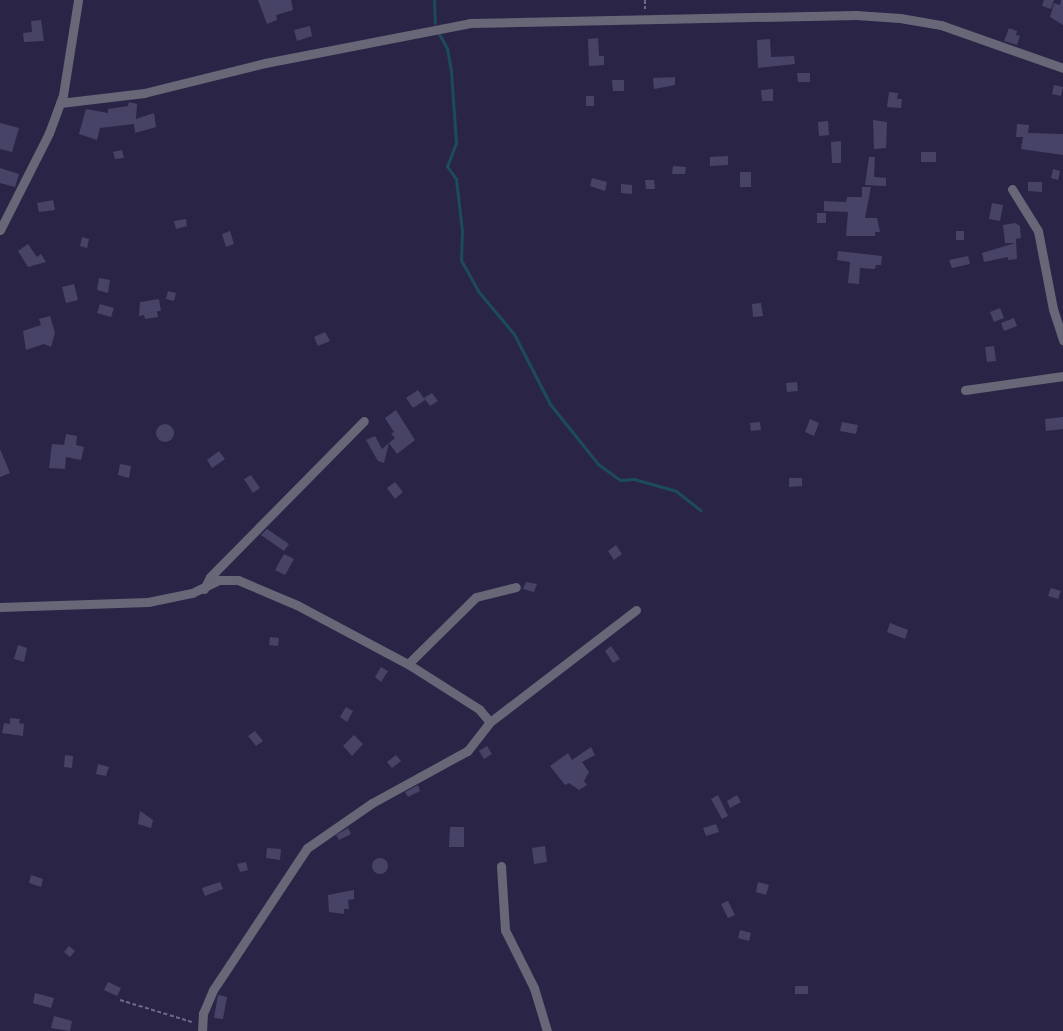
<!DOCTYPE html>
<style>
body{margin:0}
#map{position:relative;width:1063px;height:1031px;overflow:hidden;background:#2a2547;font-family:"Archivo Narrow",sans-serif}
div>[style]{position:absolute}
.stream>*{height:3px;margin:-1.5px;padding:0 1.5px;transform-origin:1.5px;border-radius:1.5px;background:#1d4b5e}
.building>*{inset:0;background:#474367}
.round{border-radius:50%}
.path>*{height:2px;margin-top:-1px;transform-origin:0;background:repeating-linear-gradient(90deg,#6d6a87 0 4px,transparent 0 6.5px)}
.street>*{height:9px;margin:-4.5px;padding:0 4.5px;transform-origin:4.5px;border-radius:4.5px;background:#686778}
span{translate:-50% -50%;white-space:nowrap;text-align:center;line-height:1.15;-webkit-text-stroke:5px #131120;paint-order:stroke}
</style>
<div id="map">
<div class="stream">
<i style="left:434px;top:0;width:23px;rotate:88deg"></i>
<i style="left:438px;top:32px;width:18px;rotate:61deg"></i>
<i style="left:447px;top:48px;width:23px;rotate:80deg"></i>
<i style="left:451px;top:71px;width:72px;rotate:86deg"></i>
<i style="left:456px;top:143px;width:25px;rotate:111deg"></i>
<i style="left:447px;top:166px;width:16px;rotate:55deg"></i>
<i style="left:456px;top:179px;width:52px;rotate:83.4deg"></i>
<i style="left:462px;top:231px;width:29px;rotate:92deg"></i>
<i style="left:461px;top:260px;width:35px;rotate:61deg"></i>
<i style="left:478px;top:291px;width:56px;rotate:50.1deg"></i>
<i style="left:514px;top:334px;width:79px;rotate:62.8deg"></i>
<i style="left:550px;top:404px;width:77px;rotate:51.3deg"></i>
<i style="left:598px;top:464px;width:27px;rotate:36deg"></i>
<i style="left:620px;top:480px;width:14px;rotate:-4deg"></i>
<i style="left:634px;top:479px;width:44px;rotate:15.9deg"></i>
<i style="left:676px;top:491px;width:31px;rotate:38deg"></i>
</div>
<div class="building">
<i style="clip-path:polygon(258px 0,291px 0,293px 10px,276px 15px,277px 20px,267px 24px)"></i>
<i style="clip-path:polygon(1044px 0,1054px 0,1051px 9px,1042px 6px)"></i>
<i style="clip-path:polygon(1061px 0,1063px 0,1063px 25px,1050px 17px,1054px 3px,1060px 5px)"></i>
<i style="clip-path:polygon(41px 20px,44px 41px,24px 42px,23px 33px,32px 32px,31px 21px)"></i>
<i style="clip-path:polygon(310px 26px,312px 36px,297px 41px,294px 30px)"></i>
<i style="clip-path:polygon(1009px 28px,1017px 31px,1016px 35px,1020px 36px,1017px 45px,1004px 41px)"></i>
<i style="clip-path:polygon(598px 38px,599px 56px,604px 56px,604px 65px,589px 66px,588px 39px)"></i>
<i style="clip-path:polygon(770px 39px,771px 57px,794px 56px,795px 64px,758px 68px,757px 40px)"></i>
<i style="clip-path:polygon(797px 73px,810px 73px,810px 82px,798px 82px)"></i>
<i style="clip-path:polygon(675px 77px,675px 85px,654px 89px,653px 78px)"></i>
<i style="clip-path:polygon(612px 80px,624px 80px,624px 91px,613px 91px)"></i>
<i style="clip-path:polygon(1054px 85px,1063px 87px,1061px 96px,1052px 94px)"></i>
<i style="clip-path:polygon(773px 89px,773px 101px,762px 101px,761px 90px)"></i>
<i style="clip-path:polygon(889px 92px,898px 93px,897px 99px,902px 99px,901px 108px,887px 107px)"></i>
<i style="clip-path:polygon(586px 96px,594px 96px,594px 106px,586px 106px)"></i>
<i style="clip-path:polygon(129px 102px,137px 104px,136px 119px,154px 113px,156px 127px,135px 133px,134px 124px,100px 128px,97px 140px,79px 134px,86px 109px,108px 113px,108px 109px,128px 106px)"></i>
<i style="clip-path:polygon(873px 120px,887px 122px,886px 148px,874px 149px)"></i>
<i style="clip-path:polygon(828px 121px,829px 135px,819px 136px,818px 122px)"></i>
<i style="clip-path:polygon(0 123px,19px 128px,12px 152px,0 149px)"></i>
<i style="clip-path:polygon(1017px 124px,1029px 125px,1028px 133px,1063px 134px,1063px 155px,1021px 149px,1023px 137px,1016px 137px)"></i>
<i style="clip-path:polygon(841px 141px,841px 163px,832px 163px,831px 142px)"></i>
<i style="clip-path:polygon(122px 150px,124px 158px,115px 159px,113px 152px)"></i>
<i style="clip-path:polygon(921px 152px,936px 152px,936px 162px,921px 162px)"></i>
<i style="clip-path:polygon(728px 156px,728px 165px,710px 166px,710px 157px)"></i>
<i style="clip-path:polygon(869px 157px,875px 157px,874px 177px,886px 178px,886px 186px,865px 185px)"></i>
<i style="clip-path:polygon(673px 166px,686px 167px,685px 174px,672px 174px)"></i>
<i style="clip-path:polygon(0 168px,19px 174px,15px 187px,0 183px)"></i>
<i style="clip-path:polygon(1053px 169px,1060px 171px,1058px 180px,1051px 178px)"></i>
<i style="clip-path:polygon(740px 172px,751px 172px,751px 187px,740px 187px)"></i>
<i style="clip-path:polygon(592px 178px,607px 182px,605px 191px,590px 186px)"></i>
<i style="clip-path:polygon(645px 180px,654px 180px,655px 189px,646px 189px)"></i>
<i style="clip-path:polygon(1028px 182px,1042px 182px,1042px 192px,1028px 191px)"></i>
<i style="clip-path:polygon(621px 184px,632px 185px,632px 194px,621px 193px)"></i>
<i style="clip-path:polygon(862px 187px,871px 187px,865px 218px,877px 218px,880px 232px,875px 232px,875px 236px,846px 236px,848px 212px,824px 211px,824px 201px,846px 202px,847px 197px,862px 197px)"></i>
<i style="clip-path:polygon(53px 200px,55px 210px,39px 212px,37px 203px)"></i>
<i style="clip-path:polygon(992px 203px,1003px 205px,1000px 221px,989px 219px)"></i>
<i style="clip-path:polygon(817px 213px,826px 213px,826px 223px,817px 223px)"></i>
<i style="clip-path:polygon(186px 219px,187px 226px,176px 229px,174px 221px)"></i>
<i style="clip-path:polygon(1015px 223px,1020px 226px,1021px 238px,1016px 239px,1017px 259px,1008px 260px,1008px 257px,984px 262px,982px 253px,1015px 243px,1005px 243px,1003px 225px)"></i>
<i style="clip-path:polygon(230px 231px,234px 244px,226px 247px,222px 234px)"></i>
<i style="clip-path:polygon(956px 231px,964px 231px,964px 240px,956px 240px)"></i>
<i style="clip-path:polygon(82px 237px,89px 239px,87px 248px,80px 246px)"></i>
<i style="clip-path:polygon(28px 244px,37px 257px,41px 254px,46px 262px,28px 267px,18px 251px)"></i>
<i style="clip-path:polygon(838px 251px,882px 256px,881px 265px,876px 265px,875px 269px,860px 268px,859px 284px,848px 283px,850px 262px,837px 260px)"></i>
<i style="clip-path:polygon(968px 256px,970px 264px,952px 268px,949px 260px)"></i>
<i style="clip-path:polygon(99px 278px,110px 280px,108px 293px,97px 290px)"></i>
<i style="clip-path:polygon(74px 284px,78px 300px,66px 303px,62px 287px)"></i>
<i style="clip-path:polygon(168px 291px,176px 293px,174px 301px,166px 299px)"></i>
<i style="clip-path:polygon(159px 299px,161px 311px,157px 311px,158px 317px,145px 319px,144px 315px,139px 316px,140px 302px)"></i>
<i style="clip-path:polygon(761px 303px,763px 316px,753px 317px,752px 304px)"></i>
<i style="clip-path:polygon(100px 304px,114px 308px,111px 317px,97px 313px)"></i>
<i style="clip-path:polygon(1000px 308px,1004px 318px,994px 322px,990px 312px)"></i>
<i style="clip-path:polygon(50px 316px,55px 333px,51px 347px,44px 344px,26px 350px,23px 331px,41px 325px,39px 319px)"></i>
<i style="clip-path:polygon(1014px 318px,1017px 326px,1004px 331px,1001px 323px)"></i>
<i style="clip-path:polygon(325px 332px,330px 341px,318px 346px,314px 337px)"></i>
<i style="clip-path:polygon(994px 346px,996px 361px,987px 362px,985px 347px)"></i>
<i style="clip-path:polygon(797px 382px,798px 391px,787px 392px,786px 383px)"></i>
<i style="clip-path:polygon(418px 390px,425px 400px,413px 408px,406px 398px)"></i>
<i style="clip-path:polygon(432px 393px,438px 401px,430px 406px,424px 398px)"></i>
<i style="clip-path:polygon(396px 410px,415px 440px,397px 454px,389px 443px,384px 463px,378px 461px,366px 440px,375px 436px,382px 449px,395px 438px,391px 434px,394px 432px,385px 418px)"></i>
<i style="clip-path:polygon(1063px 417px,1063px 429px,1046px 431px,1045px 419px)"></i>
<i style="clip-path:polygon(810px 419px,819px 423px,814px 436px,805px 432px)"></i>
<i style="clip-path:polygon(760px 422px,761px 430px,751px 431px,750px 423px)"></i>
<i style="clip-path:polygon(842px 422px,858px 425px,856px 434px,840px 431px)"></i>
<i class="round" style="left:156px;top:424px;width:18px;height:18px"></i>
<i style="clip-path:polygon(66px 434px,77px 436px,76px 445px,84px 447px,81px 460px,66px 457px,65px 469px,49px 468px,52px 444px,64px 445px)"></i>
<i style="clip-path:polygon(0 449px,10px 473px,0 477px)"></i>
<i style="clip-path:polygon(219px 451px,225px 459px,212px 468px,207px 460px)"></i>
<i style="clip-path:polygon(120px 464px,131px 466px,129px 478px,118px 475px)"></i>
<i style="clip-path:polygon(251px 475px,260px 488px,253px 493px,244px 479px)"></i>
<i style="clip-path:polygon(789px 478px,802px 478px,802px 486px,789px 487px)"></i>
<i style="clip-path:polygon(395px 482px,403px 492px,395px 499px,387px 488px)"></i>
<i style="clip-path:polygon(267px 529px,289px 544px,284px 551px,261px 535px)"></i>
<i style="clip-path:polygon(616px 545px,622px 554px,614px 560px,608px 551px)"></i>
<i style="clip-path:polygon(284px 554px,294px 559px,285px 575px,275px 570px)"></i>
<i style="clip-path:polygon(526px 582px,537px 584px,534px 592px,523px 589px)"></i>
<i style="clip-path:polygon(1051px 588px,1061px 591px,1058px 599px,1048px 596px)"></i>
<i style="clip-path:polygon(890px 623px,908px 630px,905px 639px,887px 632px)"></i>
<i style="clip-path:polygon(270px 637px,279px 638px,278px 646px,269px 645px)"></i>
<i style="clip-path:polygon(18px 645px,27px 648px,24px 662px,14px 659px)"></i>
<i style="clip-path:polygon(611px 646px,620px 659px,613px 663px,605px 651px)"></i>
<i style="clip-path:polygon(381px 667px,388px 671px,381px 682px,375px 677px)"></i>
<i style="clip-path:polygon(346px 707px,353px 711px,347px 722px,340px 717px)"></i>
<i style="clip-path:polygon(10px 718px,20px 719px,19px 723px,24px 724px,23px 736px,2px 733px,4px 723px,10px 724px)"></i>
<i style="clip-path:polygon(255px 731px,263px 741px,256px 746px,248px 736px)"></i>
<i style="clip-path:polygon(354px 735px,363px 744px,352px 756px,343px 746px)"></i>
<i style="clip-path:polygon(487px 746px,492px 754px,484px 759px,479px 751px)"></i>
<i style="clip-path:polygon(591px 747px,595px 755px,582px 762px,589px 772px,584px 781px,587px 785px,579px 790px,569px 783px,565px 785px,550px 766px,568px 753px,572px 760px)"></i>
<i style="clip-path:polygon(65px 755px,73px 756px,72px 768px,64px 767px)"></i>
<i style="clip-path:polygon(396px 755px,401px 761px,392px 768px,387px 762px)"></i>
<i style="clip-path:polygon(98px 764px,109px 767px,106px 776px,96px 774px)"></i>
<i style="clip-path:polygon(418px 785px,420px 791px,408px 797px,405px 792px)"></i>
<i style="clip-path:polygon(718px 795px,728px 816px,722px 819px,711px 799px)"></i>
<i style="clip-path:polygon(737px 795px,741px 802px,730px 808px,727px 801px)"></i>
<i style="clip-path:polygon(140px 811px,153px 820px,151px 828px,138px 824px)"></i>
<i style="clip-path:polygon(716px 824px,719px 832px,706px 836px,703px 828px)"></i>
<i style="clip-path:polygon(450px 827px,464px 827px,464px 847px,449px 847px)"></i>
<i style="clip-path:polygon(348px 828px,351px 834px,339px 840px,336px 835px)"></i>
<i style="clip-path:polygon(545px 846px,547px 862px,534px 864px,532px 848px)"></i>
<i style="clip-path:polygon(267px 848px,281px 849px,280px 860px,266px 858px)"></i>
<i class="round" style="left:372px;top:858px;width:16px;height:16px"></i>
<i style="clip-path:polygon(246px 862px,248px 870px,240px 872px,237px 864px)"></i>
<i style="clip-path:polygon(31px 875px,43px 879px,41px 887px,29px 883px)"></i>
<i style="clip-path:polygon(220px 882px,223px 889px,205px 896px,202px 888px)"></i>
<i style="clip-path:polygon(758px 882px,769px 885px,766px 895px,756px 892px)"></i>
<i style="clip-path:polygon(354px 890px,354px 899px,348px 900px,349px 909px,344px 909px,344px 914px,329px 912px,328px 895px)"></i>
<i style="clip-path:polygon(728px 901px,735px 915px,728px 918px,721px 904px)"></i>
<i style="clip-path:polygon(740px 930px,751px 933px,749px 941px,738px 938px)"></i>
<i style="clip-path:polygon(69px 946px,75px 951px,70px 957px,64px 952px)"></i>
<i style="clip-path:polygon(108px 982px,121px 988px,117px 996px,104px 990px)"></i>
<i style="clip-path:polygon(795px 986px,808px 986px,808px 994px,795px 994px)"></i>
<i style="clip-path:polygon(35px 993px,54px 998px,51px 1008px,33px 1003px)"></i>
<i style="clip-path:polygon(218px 995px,227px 997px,223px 1019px,214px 1018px)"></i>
<i style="clip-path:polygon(54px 1016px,72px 1021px,70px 1031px,51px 1028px)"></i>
</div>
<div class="path">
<i style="left:645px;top:0;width:9px;rotate:90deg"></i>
<i style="left:120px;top:1000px;width:75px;rotate:17deg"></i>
</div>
<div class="street">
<i style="left:60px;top:103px;width:85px;rotate:-6.8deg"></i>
<i style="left:144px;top:93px;width:125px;rotate:-13.9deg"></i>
<i style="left:265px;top:63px;width:209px;rotate:-11deg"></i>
<i style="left:470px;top:23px;width:386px;rotate:-1.2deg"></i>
<i style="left:856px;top:15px;width:44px;rotate:3.9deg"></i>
<i style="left:900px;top:18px;width:42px;rotate:9.7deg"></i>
<i style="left:941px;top:25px;width:129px;rotate:19.4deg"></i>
<i style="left:1012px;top:189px;width:49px;rotate:58.2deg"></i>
<i style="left:1038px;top:231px;width:79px;rotate:79.1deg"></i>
<i style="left:1053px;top:309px;width:33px;rotate:72deg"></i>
<i style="left:0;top:230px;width:109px;rotate:-63.2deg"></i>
<i style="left:49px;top:133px;width:40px;rotate:-69.8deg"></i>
<i style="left:63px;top:95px;width:96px;rotate:-81deg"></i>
<i style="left:965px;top:390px;width:99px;rotate:-8.1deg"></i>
<i style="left:204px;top:589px;width:13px;rotate:-63deg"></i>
<i style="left:210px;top:577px;width:219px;rotate:-45.4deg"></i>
<i style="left:0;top:607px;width:148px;rotate:-1.9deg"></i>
<i style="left:148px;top:602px;width:45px;rotate:-11.6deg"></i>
<i style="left:192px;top:593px;width:30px;rotate:-26deg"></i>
<i style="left:219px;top:580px;width:19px"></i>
<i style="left:238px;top:580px;width:64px;rotate:23deg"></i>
<i style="left:297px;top:605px;width:126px;rotate:28deg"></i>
<i style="left:408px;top:664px;width:84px;rotate:32.4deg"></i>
<i style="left:479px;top:709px;width:17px;rotate:50deg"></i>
<i style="left:490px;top:722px;width:37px;rotate:128deg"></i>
<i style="left:467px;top:751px;width:108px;rotate:151.3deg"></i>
<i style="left:372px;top:803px;width:79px;rotate:145.3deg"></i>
<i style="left:307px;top:848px;width:170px;rotate:123.5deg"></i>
<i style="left:213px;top:990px;width:25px;rotate:113deg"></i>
<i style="left:203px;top:1013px;width:18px;rotate:93deg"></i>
<i style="left:408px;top:664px;width:95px;rotate:-44.6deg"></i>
<i style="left:476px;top:597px;width:41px;rotate:-14deg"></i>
<i style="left:490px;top:722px;width:184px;rotate:-37.5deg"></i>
<i style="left:501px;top:866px;width:64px;rotate:86.4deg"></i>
<i style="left:505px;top:930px;width:65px;rotate:63.4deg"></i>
<i style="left:534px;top:988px;width:45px;rotate:73.2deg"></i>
</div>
</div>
